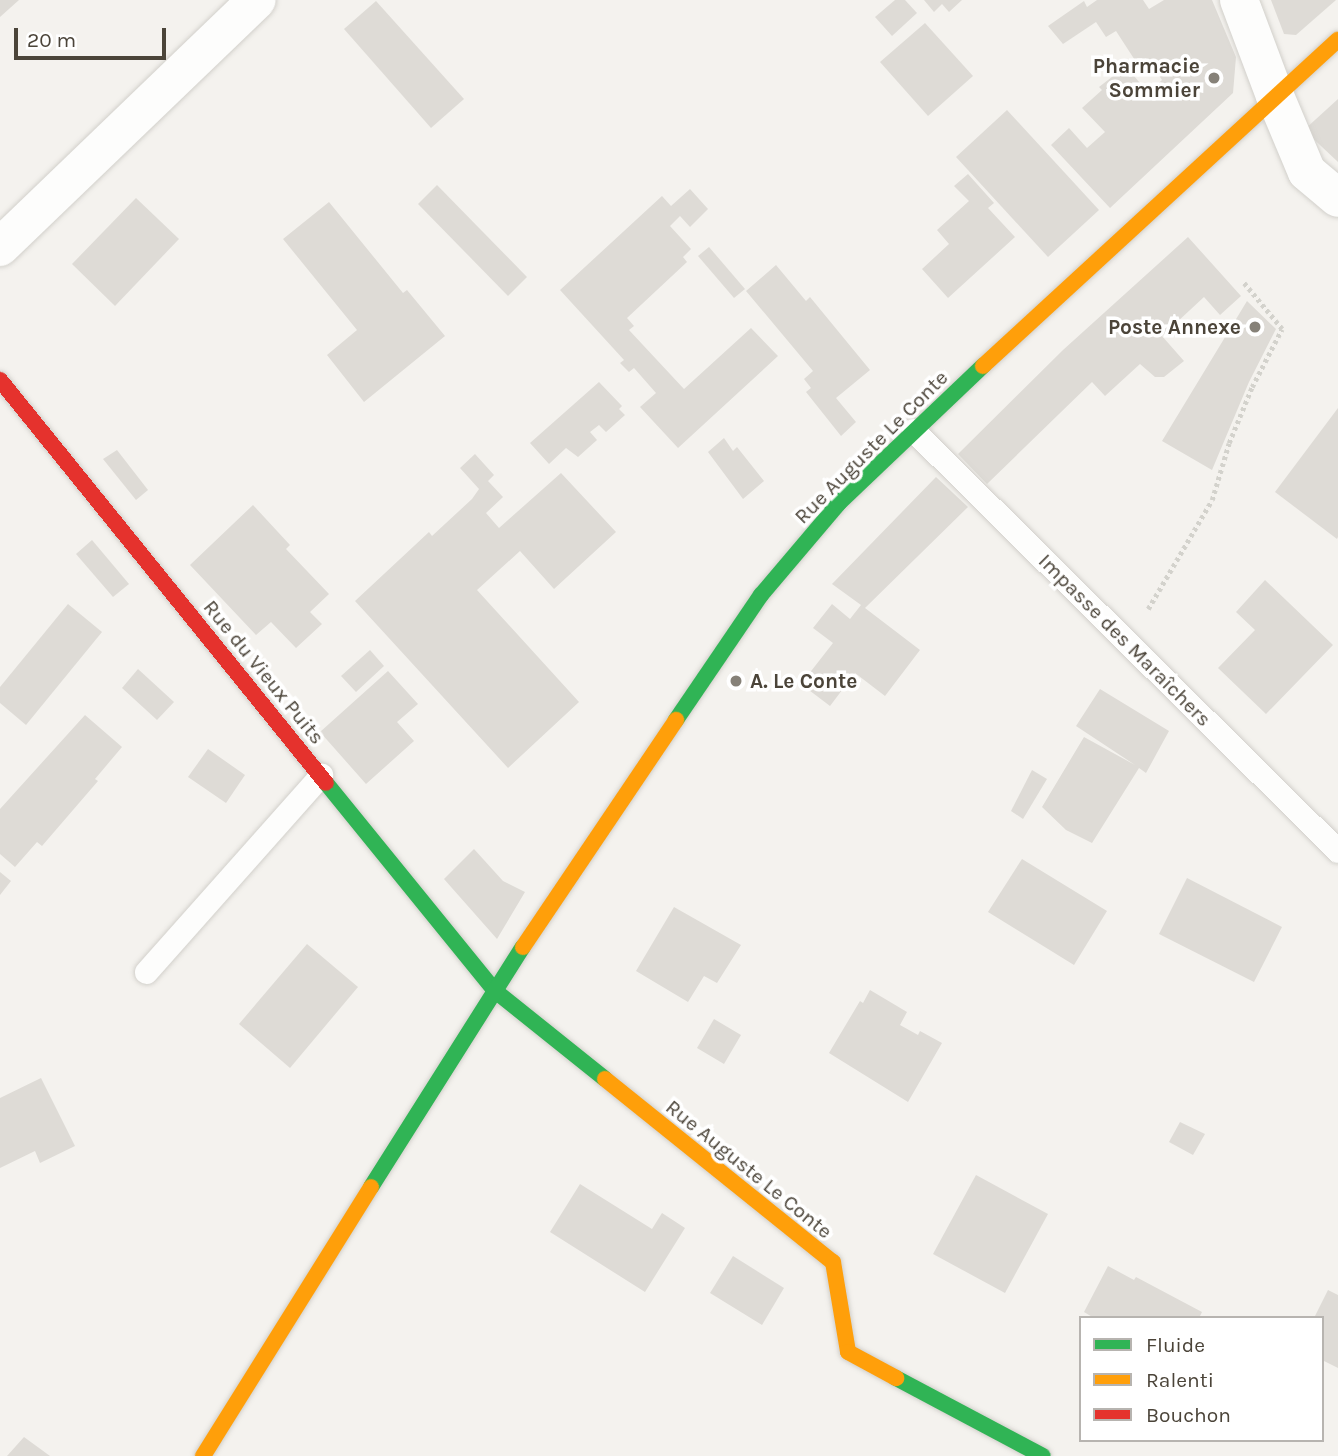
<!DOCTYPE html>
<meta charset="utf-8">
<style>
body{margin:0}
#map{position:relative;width:1338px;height:1456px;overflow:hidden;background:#f4f2ee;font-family:Karla,sans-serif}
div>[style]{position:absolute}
.building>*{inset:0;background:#dedbd6}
.path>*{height:4.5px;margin-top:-2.25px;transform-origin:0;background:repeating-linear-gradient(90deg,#d3d2cc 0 3.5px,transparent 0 7px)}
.roads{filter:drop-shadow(0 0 2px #d2d0cb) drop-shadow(0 0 2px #d2d0cb)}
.lane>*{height:23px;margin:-11.5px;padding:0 11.5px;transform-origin:11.5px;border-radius:11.5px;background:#fdfdfc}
.street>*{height:38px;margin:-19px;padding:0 19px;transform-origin:19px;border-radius:19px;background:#fdfdfc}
.fast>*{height:16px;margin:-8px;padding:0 8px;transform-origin:8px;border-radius:8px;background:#30b455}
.slow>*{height:16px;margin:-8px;padding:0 8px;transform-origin:8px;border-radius:8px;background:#ff9f0a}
.jam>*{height:16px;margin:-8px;padding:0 8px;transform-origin:8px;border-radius:8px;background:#e5322d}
.dots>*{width:19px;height:19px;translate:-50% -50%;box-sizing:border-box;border:4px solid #fff;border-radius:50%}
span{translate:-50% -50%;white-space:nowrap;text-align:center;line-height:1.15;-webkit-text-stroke:7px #fff;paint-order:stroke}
.poi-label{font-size:21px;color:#4b4439;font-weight:700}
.right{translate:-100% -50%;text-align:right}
.left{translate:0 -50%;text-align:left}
.street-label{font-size:21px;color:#4b4439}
.legend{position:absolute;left:1079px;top:1316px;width:245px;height:126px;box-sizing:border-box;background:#fff;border:2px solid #b7b4b0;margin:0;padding:9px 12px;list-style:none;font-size:21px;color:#4b4439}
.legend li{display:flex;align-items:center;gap:14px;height:35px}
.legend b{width:35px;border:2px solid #b7b4b0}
.scale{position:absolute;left:14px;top:28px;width:152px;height:32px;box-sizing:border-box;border:4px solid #4b4439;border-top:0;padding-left:9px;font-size:21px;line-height:24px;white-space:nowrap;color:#4b4439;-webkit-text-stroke:5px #fff;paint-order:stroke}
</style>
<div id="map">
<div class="building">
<i style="clip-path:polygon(0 0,19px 0,0 17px)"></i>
<i style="clip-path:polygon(895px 0,905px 0,917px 13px,892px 36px,875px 17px)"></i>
<i style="clip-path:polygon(924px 0,962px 0,949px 12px,942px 4px,934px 12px)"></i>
<i style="clip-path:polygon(1097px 0,1143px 0,1149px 9px,1164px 0,1212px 0,1236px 57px,1233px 93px,1110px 208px,1051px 145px,1069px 128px,1087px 148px,1105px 132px,1082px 108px,1102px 90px,1099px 87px,1126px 66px,1148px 93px,1162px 80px,1150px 62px,1140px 68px,1116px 31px,1106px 37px,1096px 22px,1063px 44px,1048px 26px,1084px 1px,1087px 7px)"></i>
<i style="clip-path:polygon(1271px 0,1336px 0,1296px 35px,1284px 34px)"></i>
<i style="clip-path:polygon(376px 1px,464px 99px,431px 128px,344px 29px)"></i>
<i style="clip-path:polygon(925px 23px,973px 76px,928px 116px,880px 62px)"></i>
<i style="clip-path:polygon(1338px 99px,1338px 162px,1304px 130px)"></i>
<i style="clip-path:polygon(1007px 110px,1099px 210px,1048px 257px,956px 157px)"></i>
<i style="clip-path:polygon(968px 174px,994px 203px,988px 208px,1015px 237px,948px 298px,922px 269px,949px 244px,937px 230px,969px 201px,954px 186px)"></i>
<i style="clip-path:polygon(437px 185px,527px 277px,508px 296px,418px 204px)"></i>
<i style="clip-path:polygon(690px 189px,708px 209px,690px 227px,680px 216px,670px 226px,691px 249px,683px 257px,687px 262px,627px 318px,634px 326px,629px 330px,684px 389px,751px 328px,778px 356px,678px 448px,640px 407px,656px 393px,634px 368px,629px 372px,620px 363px,624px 360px,560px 290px,662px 196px,671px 206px)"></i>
<i style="clip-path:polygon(136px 198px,179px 239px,115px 306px,72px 264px)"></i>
<i style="clip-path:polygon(329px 202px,403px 293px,407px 290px,445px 336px,364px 402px,327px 355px,357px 330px,283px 239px)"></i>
<i style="clip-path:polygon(1188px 237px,1241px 296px,1220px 315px,1204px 297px,1162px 336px,1184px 361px,1164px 377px,1155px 377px,1140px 364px,1105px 396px,1092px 382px,987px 484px,958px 454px,1063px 350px)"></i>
<i style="clip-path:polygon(709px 247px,745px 289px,734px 298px,698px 256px)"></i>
<i style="clip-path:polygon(776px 265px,806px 301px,810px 297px,870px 370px,836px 398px,856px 422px,841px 436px,806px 392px,811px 388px,804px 379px,813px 371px,746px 291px)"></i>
<i style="clip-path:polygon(1247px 301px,1276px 329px,1249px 382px,1212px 470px,1162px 441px)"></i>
<i style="clip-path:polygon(599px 382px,622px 406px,619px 409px,625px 415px,606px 432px,599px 425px,590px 432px,597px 440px,578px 457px,566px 448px,549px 464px,530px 443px)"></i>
<i style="clip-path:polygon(1338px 408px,1338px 537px,1337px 539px,1275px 492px)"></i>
<i style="clip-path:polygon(724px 438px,733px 451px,737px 447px,764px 481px,743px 499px,708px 452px)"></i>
<i style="clip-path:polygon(117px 450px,148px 490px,136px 500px,103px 459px)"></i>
<i style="clip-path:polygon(475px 454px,494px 475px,488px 481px,503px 497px,486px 513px,499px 528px,561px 473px,616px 532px,554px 589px,520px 551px,477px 590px,579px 702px,508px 768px,355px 601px,429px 532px,432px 536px,472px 499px,479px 489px,460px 468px)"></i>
<i style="clip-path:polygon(936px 477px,968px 507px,865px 608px,920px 650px,885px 696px,855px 673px,830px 706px,801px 684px,833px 643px,813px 628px,832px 604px,850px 619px,861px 605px,832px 584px)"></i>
<i style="clip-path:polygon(253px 505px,290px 545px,286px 549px,329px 594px,310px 612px,322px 624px,296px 648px,271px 622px,256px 635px,190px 565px)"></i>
<i style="clip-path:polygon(92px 540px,129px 584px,113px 597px,76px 554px)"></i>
<i style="clip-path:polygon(1265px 580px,1333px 645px,1266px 714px,1218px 668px,1255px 630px,1236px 612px)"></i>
<i style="clip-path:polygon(68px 604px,102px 632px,26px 725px,0 703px,0 687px)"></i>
<i style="clip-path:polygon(370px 650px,384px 666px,356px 692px,341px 676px)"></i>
<i style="clip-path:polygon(138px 669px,174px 702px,157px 720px,122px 688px)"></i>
<i style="clip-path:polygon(388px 671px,418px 704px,397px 722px,414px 741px,366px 784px,320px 732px)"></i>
<i style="clip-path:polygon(1100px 689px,1169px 731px,1146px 773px,1139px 768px,1092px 843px,1066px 830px,1042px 807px,1084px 737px,1135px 765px,1076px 726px)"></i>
<i style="clip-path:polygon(85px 715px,122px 747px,95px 779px,98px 781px,42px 846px,37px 842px,15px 867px,0 854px,0 809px)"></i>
<i style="clip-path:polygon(208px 749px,245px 775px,226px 803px,188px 777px)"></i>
<i style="clip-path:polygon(1032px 770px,1047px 779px,1023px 819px,1011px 811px)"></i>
<i style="clip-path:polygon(474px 849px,503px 881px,525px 892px,497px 939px,444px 879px)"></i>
<i style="clip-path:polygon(1022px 859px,1107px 911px,1074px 965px,988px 912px)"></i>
<i style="clip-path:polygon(0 872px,11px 881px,0 895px)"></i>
<i style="clip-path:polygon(1187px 878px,1282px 927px,1254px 982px,1159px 934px)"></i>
<i style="clip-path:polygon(674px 907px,741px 945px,717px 983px,704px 976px,688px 1002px,636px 971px)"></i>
<i style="clip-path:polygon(307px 944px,358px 987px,290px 1068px,239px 1024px)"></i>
<i style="clip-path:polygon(870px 990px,907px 1012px,900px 1025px,918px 1035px,920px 1031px,942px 1043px,908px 1102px,829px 1053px,860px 1001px,863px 1003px)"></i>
<i style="clip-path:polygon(714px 1019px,741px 1035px,724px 1064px,697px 1048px)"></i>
<i style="clip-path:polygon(41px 1078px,75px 1146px,40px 1163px,35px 1151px,0 1168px,0 1098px)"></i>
<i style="clip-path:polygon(1180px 1122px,1205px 1134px,1193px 1155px,1169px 1142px)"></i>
<i style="clip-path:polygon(976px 1175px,1048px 1214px,1005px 1293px,933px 1254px)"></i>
<i style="clip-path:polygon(580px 1184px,652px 1229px,662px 1213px,685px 1228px,645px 1292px,550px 1232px)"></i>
<i style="clip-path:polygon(733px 1256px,784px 1288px,762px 1325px,710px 1293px)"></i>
<i style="clip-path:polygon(1108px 1266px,1134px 1280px,1136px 1277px,1202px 1312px,1199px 1318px,1094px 1318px,1084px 1312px)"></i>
<i style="clip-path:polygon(1328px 1290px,1338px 1295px,1338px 1368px,1322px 1360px,1322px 1318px,1314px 1318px)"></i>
<i style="clip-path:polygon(24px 1437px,50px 1456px,7px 1456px)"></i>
</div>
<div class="path">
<i style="left:1148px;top:609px;width:126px;rotate:-59.6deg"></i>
<i style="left:1212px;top:500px;width:59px;rotate:-73.4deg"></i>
<i style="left:1229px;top:443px;width:61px;rotate:-67.7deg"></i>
<i style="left:1252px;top:387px;width:65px;rotate:-62.7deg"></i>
<i style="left:1282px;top:329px;width:61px;rotate:-129.7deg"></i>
</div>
<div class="roads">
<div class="lane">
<i style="left:913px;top:430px;width:598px;rotate:44.73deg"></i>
<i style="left:146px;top:972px;width:264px;rotate:-48.4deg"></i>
</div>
<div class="street">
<i style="left:1239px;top:0;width:103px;rotate:69.4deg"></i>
<i style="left:1275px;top:96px;width:82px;rotate:67.2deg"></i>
<i style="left:1307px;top:172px;width:40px;rotate:40deg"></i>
<i style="left:0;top:247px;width:356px;rotate:-43.9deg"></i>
</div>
<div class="fast">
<i style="left:676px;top:720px;width:151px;rotate:-55.8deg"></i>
<i style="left:761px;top:595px;width:121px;rotate:-49.7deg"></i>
<i style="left:839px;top:503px;width:199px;rotate:-43.6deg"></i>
<i style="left:326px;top:783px;width:267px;rotate:50.9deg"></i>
<i style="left:494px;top:990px;width:142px;rotate:38.7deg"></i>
<i style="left:371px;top:1187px;width:284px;rotate:-57.7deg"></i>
<i style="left:896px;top:1378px;width:166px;rotate:28deg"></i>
</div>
<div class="slow">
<i style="left:983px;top:366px;width:482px;rotate:-42.6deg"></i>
<i style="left:523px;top:947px;width:274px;rotate:-56deg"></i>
<i style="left:605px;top:1079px;width:292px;rotate:38.8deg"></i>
<i style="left:833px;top:1262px;width:91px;rotate:80.5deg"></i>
<i style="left:848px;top:1352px;width:55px;rotate:28.4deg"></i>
<i style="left:203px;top:1456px;width:317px;rotate:-58deg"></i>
</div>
<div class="jam">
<i style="left:0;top:380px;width:518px;rotate:51.03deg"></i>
</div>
</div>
<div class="dots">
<i style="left:1214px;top:78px;background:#868178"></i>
<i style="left:1255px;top:327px;background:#868178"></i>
<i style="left:736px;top:681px;background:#868178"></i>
</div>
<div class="poi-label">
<span class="right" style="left:1200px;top:78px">Pharmacie<br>Sommier</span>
<span class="right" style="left:1241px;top:327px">Poste Annexe</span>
<span class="left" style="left:750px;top:681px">A. Le Conte</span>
</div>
<div class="street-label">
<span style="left:871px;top:447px;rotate:-45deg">Rue Auguste Le Conte</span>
<span style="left:1125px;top:640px;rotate:45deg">Impasse des Maraîchers</span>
<span style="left:264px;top:672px;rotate:51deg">Rue du Vieux Puits</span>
<span style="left:749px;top:1169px;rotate:39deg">Rue Auguste Le Conte</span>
</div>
<ul class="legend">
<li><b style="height:9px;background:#30b455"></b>Fluide</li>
<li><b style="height:9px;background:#ff9f0a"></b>Ralenti</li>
<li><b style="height:9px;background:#e5322d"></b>Bouchon</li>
</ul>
<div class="scale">20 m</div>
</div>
